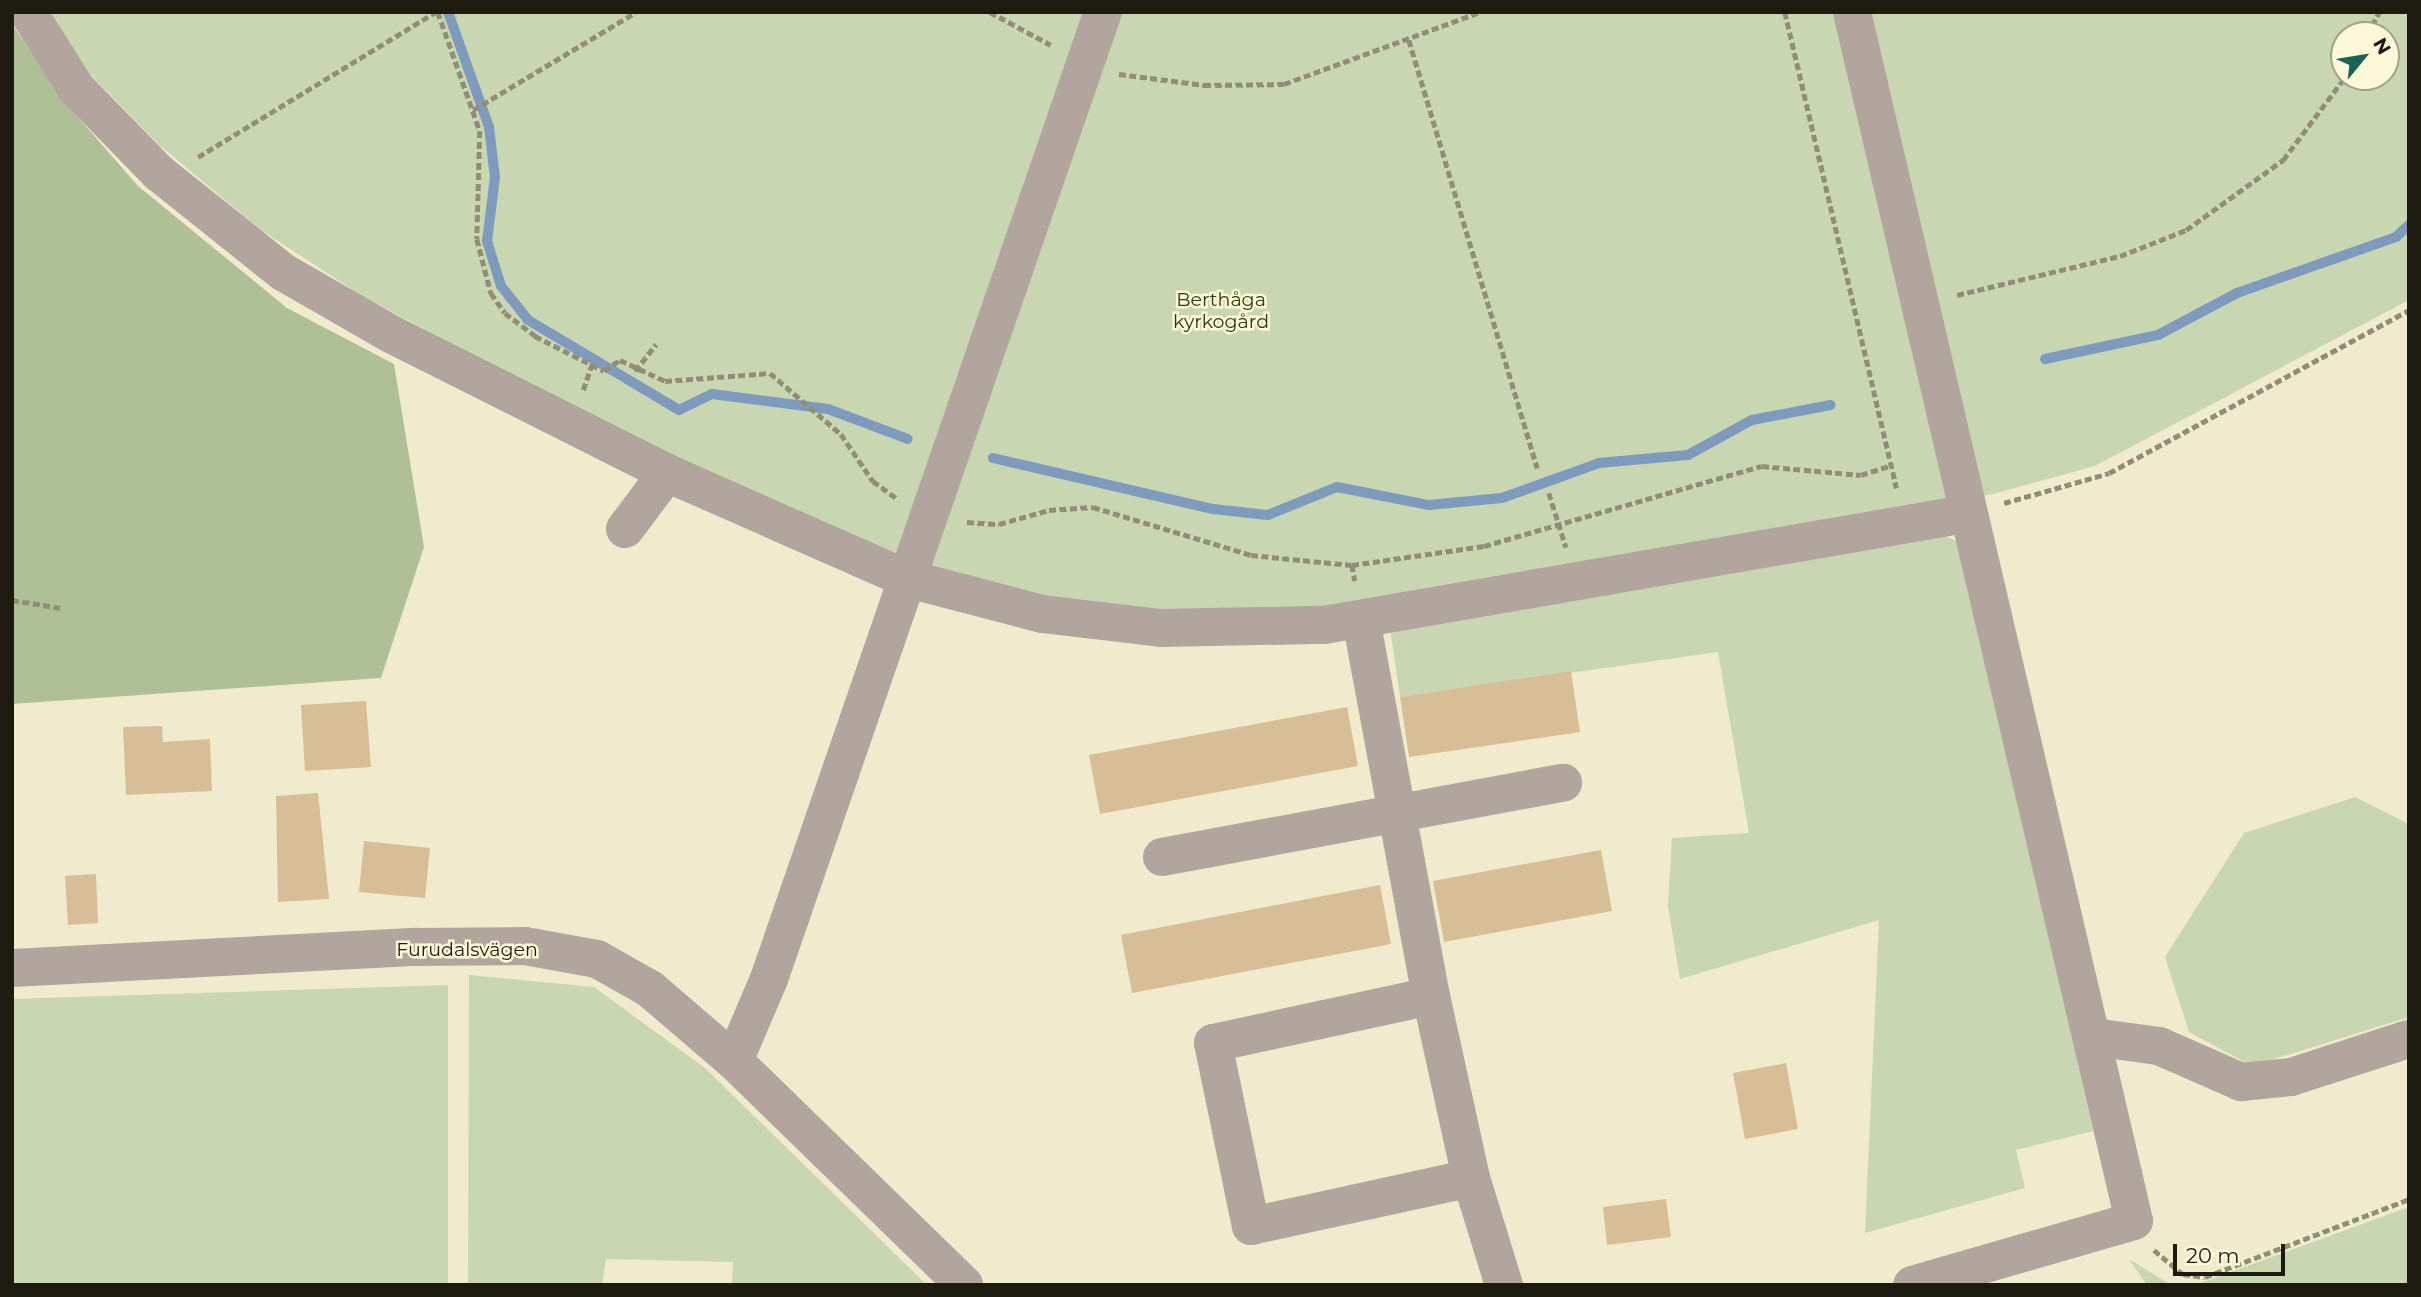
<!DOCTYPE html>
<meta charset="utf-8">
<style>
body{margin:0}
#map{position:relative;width:2421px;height:1297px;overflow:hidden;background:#f0ebcc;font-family:Montserrat,sans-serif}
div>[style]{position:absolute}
.green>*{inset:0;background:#c8d6b1}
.forest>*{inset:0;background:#b0c096}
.stream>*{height:10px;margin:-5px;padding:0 5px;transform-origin:5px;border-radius:5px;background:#7e9bbd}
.building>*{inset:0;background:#d8be97}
.path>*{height:4.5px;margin-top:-2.25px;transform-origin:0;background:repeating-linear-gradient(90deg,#918e78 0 7px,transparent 0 10.5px)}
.minor>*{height:38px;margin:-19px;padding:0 19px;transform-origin:19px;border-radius:19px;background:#b1a59d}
span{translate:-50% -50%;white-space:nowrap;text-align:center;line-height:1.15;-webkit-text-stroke:5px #fdf8d9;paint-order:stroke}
.park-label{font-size:19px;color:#2d3b0b}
.street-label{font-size:19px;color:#1d1b10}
.frame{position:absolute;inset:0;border:14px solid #1d1b10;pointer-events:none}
.north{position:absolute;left:2330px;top:21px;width:70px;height:70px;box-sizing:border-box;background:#fdf8d9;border:2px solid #a3a089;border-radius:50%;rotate:60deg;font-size:19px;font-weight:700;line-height:28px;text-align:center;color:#1d1b10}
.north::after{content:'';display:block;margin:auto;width:24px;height:32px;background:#1b6256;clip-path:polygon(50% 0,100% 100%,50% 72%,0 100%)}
.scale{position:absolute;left:2173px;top:1244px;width:112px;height:32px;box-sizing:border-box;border:4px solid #1d1b10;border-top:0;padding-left:9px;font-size:21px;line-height:24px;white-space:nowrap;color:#1d1b10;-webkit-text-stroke:5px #fdf8d9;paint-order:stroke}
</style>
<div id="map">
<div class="green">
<i style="clip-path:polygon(evenodd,49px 12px,2409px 12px,2409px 300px,2095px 466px,1993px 494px,1323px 607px,1166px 613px,998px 589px,854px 543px,584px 414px,364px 297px,261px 230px,158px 144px,89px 73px,49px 12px,2344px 35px,2386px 35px,2386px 77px,2344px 77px,2344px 35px)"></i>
<i style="clip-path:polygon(1945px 536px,1959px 542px,2093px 1131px,2016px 1150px,2025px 1188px,1865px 1233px,1879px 920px,1680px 979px,1668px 906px,1672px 838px,1749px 833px,1718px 652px,1400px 697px,1390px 628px)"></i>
<i style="clip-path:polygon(2355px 797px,2409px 824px,2409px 1017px,2252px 1066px,2189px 1032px,2165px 957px,2244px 833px)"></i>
<i style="clip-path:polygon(469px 975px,594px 987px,705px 1068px,927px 1285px,732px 1285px,733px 1262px,606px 1259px,602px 1285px,468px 1285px)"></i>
<i style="clip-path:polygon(448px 985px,448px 1285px,12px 1285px,12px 999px)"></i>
<i style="clip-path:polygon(2409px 1207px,2409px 1285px,2195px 1285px)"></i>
<i style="clip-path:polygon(2129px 1259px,2171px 1285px,2147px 1285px)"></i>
</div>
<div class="forest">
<i style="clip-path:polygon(12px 24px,63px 100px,138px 186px,287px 308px,394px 364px,424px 547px,381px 678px,12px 704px)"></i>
</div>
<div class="stream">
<i style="left:448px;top:12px;width:122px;rotate:70.4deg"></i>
<i style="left:489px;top:127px;width:50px;rotate:83.2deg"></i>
<i style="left:495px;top:177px;width:64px;rotate:97.1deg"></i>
<i style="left:487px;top:241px;width:47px;rotate:72.7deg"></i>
<i style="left:501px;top:286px;width:43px;rotate:51.5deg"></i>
<i style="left:528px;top:320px;width:176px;rotate:30.8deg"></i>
<i style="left:679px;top:410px;width:37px;rotate:-26deg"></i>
<i style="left:712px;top:394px;width:117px;rotate:7.4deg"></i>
<i style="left:828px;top:409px;width:85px;rotate:20.6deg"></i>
<i style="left:2045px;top:359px;width:116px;rotate:-12deg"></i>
<i style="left:2158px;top:335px;width:89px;rotate:-28deg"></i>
<i style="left:2237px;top:293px;width:169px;rotate:-19.4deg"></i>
<i style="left:2396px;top:237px;width:18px;rotate:-43deg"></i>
<i style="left:993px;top:458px;width:226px;rotate:13.1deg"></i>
<i style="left:1213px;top:509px;width:55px;rotate:6.2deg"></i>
<i style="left:1268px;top:515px;width:74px;rotate:-22.1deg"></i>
<i style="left:1337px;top:487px;width:94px;rotate:11.1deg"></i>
<i style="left:1429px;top:505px;width:73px;rotate:-5.5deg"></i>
<i style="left:1502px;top:498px;width:103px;rotate:-19.8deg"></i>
<i style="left:1599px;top:463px;width:89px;rotate:-5.1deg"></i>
<i style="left:1688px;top:455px;width:73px;rotate:-28.7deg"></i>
<i style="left:1752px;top:420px;width:80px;rotate:-10.8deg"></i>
</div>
<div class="building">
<i style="clip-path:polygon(1571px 671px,1580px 732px,1409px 757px,1400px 697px)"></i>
<i style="clip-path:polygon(366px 701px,371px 767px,305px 771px,301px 705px)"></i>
<i style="clip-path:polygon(1347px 707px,1358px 766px,1100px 814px,1089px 755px)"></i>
<i style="clip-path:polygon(162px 726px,163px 742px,210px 739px,212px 791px,126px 795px,123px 727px)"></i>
<i style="clip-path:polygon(318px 793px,329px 899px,278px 902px,276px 796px)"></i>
<i style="clip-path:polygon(364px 841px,430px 848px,425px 898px,359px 892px)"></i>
<i style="clip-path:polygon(1601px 850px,1612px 911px,1444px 942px,1433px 881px)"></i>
<i style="clip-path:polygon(96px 874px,98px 923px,68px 925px,65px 876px)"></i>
<i style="clip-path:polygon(1380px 885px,1391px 944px,1132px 993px,1121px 935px)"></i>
<i style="clip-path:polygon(1786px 1063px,1798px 1129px,1745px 1139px,1733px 1073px)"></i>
<i style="clip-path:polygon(1666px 1199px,1671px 1237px,1607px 1245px,1603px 1207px)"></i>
</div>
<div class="path">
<i style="left:438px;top:12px;width:126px;rotate:70.6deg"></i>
<i style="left:480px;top:131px;width:108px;rotate:91.6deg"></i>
<i style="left:477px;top:239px;width:56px;rotate:75.5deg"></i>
<i style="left:491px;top:293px;width:24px;rotate:55deg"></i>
<i style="left:505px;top:313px;width:38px;rotate:37deg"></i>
<i style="left:535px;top:336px;width:77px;rotate:26.9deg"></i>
<i style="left:604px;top:371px;width:19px;rotate:-35deg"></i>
<i style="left:620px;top:360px;width:50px;rotate:25deg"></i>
<i style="left:665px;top:381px;width:105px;rotate:-4.4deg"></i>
<i style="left:770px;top:373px;width:94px;rotate:40.7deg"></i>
<i style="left:841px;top:434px;width:57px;rotate:55.8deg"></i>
<i style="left:873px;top:481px;width:29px;rotate:36deg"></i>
<i style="left:990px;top:12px;width:69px;rotate:28.4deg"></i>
<i style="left:1785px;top:12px;width:489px;rotate:76.8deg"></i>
<i style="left:2367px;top:35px;width:26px;rotate:-62deg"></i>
<i style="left:1409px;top:40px;width:447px;rotate:73.3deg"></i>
<i style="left:1119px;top:74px;width:86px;rotate:7.4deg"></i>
<i style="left:1204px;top:85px;width:80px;rotate:-0.7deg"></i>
<i style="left:1284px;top:84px;width:209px;rotate:-20.2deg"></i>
<i style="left:473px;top:110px;width:190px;rotate:-31deg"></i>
<i style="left:198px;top:157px;width:279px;rotate:-31.4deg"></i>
<i style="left:1957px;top:295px;width:168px;rotate:-13.5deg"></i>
<i style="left:2120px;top:256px;width:71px;rotate:-21.5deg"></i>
<i style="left:2186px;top:230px;width:120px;rotate:-35.8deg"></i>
<i style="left:2283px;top:160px;width:104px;rotate:-53.2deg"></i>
<i style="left:635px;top:371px;width:34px;rotate:-52deg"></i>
<i style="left:583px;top:390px;width:28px;rotate:-71deg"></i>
<i style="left:1549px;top:493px;width:57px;rotate:72.5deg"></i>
<i style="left:2004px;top:503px;width:109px;rotate:-15.9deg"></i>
<i style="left:2109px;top:473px;width:341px;rotate:-28.5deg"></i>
<i style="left:967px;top:522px;width:32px;rotate:4deg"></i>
<i style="left:999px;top:524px;width:52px;rotate:-15.6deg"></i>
<i style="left:1049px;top:510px;width:44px;rotate:-3.9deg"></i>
<i style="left:1093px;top:507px;width:165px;rotate:16.9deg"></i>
<i style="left:1251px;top:555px;width:101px;rotate:5.7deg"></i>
<i style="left:1352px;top:565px;width:133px;rotate:-8.2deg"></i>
<i style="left:1484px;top:546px;width:289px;rotate:-16.1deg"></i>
<i style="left:1762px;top:466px;width:99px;rotate:5.2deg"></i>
<i style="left:1861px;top:475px;width:33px;rotate:-18deg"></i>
<i style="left:1352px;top:565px;width:16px;rotate:79deg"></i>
<i style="left:12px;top:600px;width:50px;rotate:9.3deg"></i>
<i style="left:2154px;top:1250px;width:38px;rotate:40deg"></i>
<i style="left:2183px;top:1274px;width:22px;rotate:8deg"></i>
<i style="left:2205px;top:1277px;width:218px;rotate:-20.9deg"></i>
</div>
<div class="minor">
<i style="left:28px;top:12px;width:90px;rotate:57.7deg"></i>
<i style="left:76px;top:88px;width:119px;rotate:45.7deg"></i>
<i style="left:159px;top:173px;width:159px;rotate:38.6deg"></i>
<i style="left:283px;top:272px;width:125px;rotate:29.9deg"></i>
<i style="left:391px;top:334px;width:309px;rotate:26.7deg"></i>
<i style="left:667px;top:473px;width:260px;rotate:23.8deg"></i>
<i style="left:905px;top:578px;width:142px;rotate:14.7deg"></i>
<i style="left:1042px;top:614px;width:120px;rotate:6.7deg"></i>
<i style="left:1161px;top:628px;width:163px;rotate:-1.1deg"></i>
<i style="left:1324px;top:625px;width:651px;rotate:-9.82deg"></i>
<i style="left:1852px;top:12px;width:1241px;rotate:76.87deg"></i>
<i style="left:2134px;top:1221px;width:231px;rotate:163.9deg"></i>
<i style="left:625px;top:529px;width:70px;rotate:-53.1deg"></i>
<i style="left:1361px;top:619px;width:383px;rotate:79.5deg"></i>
<i style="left:1431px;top:996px;width:186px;rotate:77.6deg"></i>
<i style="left:1471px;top:1178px;width:112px;rotate:72.9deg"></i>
<i style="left:1162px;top:857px;width:408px;rotate:-10.5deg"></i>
<i style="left:12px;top:968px;width:405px;rotate:-3deg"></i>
<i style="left:416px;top:947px;width:109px;rotate:-0.5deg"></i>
<i style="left:525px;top:946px;width:73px;rotate:10.2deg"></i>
<i style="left:597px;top:959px;width:61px;rotate:29.5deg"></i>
<i style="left:650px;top:989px;width:111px;rotate:40.6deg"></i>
<i style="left:734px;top:1061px;width:321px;rotate:44.2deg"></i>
<i style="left:1431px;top:996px;width:223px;rotate:167.8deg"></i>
<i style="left:1213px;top:1043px;width:187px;rotate:78.3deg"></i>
<i style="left:1251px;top:1226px;width:225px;rotate:-12.3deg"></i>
<i style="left:2093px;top:1037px;width:67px;rotate:7.8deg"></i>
<i style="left:2159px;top:1046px;width:90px;rotate:23.7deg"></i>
<i style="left:2241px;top:1082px;width:50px;rotate:-5.7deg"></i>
<i style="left:2291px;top:1077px;width:124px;rotate:-17.9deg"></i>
<i style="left:734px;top:1061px;width:89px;rotate:-66.9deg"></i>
<i style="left:769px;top:979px;width:1023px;rotate:-70.95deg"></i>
</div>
<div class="park-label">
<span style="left:1221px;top:311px">Berthåga<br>kyrkogård</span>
</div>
<div class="street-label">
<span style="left:467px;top:950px">Furudalsvägen</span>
</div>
<div class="frame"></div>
<div class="north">N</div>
<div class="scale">20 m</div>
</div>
